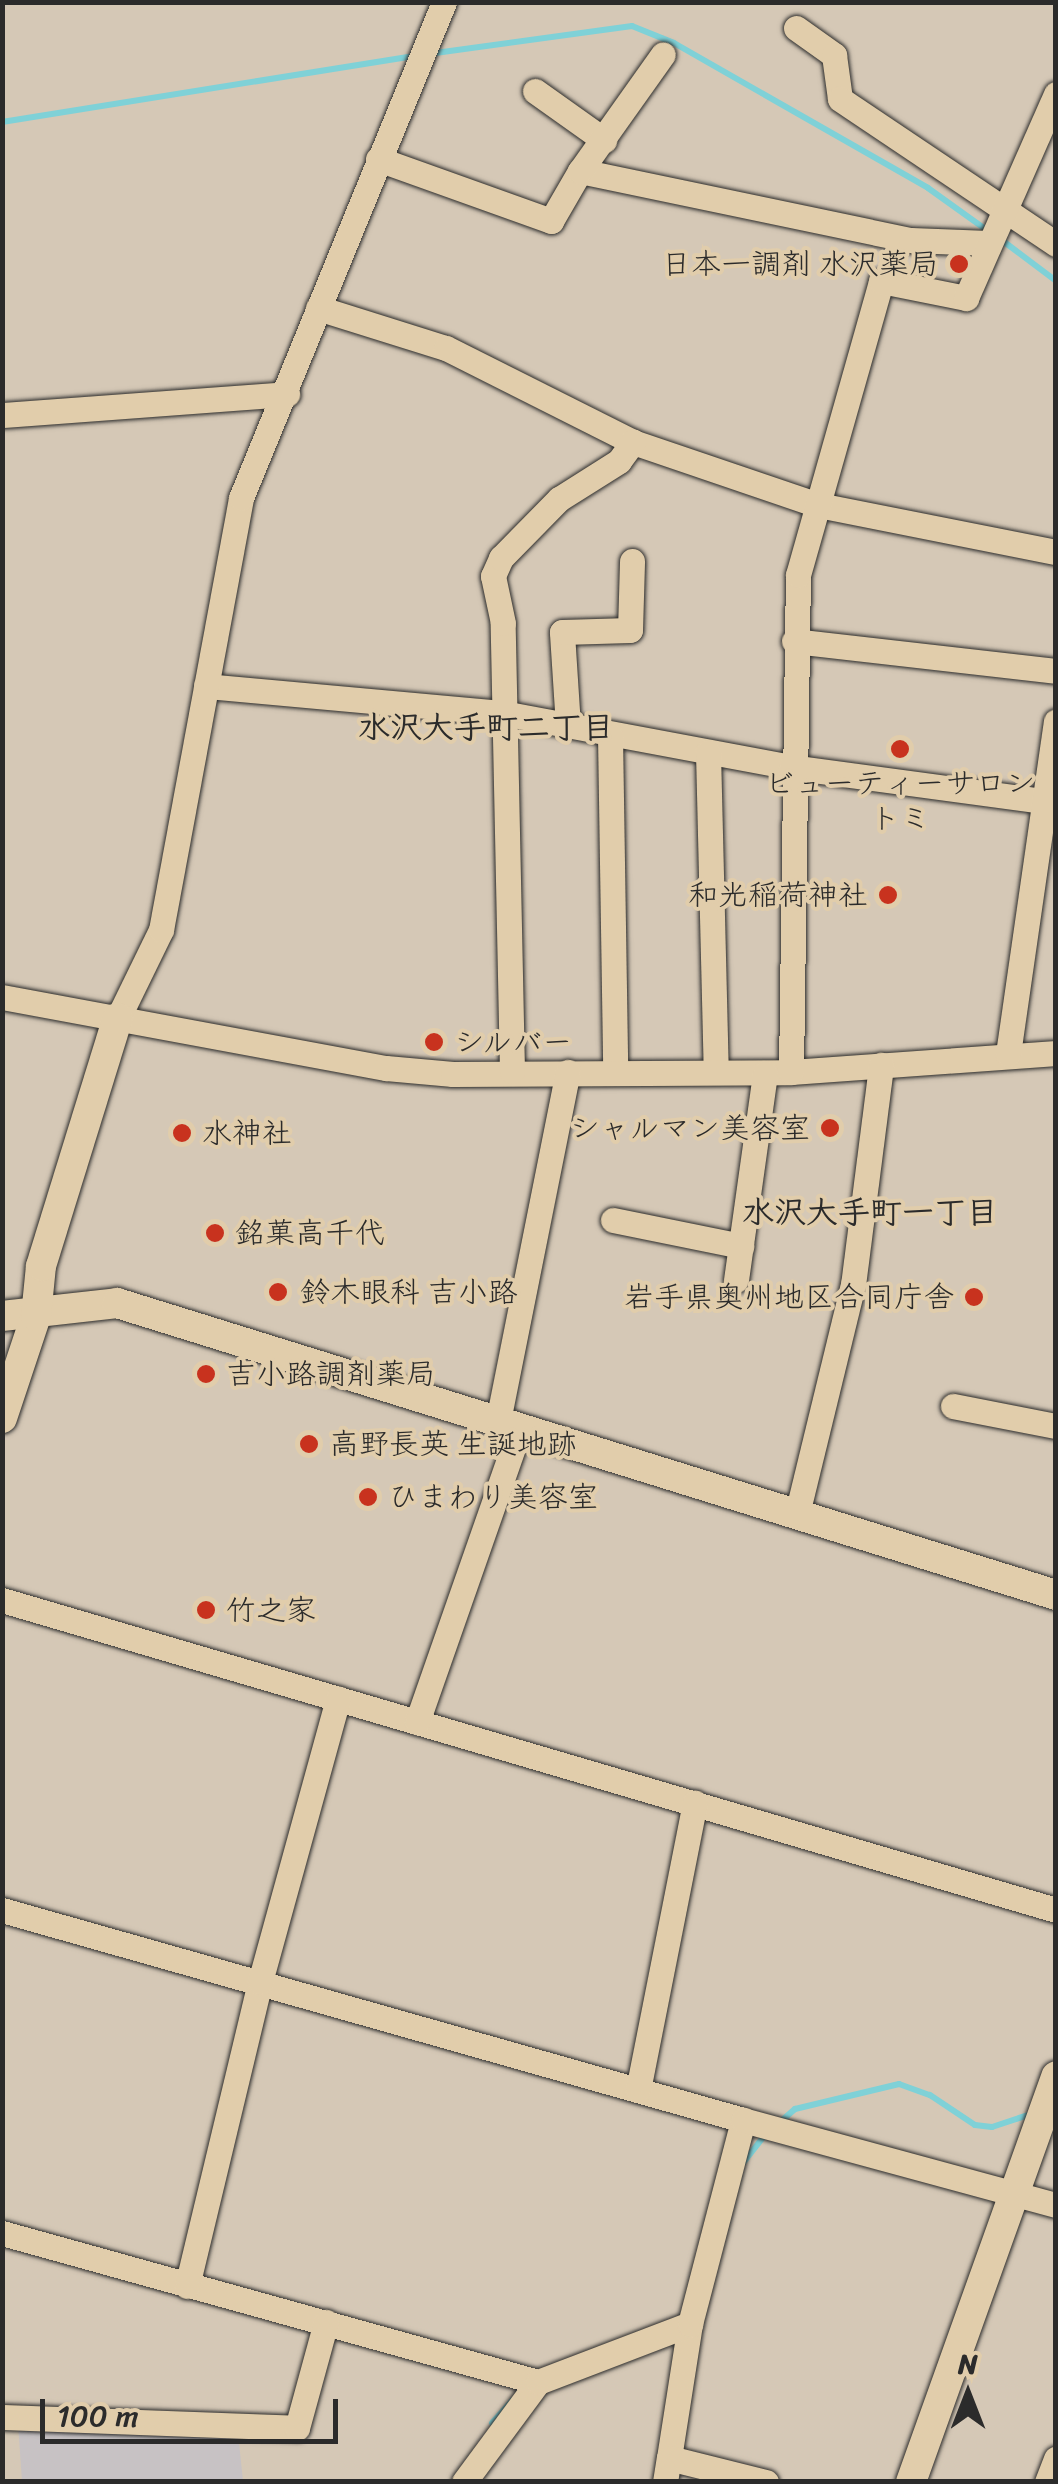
<!DOCTYPE html>
<meta charset="utf-8">
<style>
body{margin:0}
#map{position:relative;width:1058px;height:2484px;overflow:hidden;background:#d5c8b6;font-family:Sriracha,"Klee One",sans-serif}
div>[style]{position:absolute}
.built>*{inset:0;background:#c7c2c4}
.stream>*{height:6px;margin:-3px;padding:0 3px;transform-origin:3px;border-radius:3px;background:#7fd1d7}
.roads{filter:drop-shadow(0 0 2px #2b2b2b) drop-shadow(0 0 2px #2b2b2b)}
.minor>*{height:25px;margin:-12.5px;padding:0 12.5px;transform-origin:12.5px;border-radius:12.5px;background:#e1cdab}
.tertiary>*{height:30px;margin:-15px;padding:0 15px;transform-origin:15px;border-radius:15px;background:#e1cdab}
.dots>*{width:28px;height:28px;translate:-50% -50%;box-sizing:border-box;border:5px solid #e1cdab;border-radius:50%}
span{translate:-50% -50%;white-space:nowrap;text-align:center;line-height:1.15;-webkit-text-stroke:8px #e1cdab;paint-order:stroke}
.poi-label{font-size:30px;color:#2b2b2b}
.right{translate:-100% -50%;text-align:right}
.left{translate:0 -50%;text-align:left}
.neighbourhood-label{font-size:32px;color:#2b2b2b;font-weight:700}
.frame{position:absolute;inset:0;border:5px solid #2b2b2b;pointer-events:none}
.north{position:absolute;left:918px;top:2344px;width:100px;height:100px;-webkit-text-stroke:8px #e1cdab;paint-order:stroke;rotate:0deg;font-size:28px;font-weight:700;line-height:40px;text-align:center;color:#2b2b2b}
.north::after{content:'';display:block;margin:auto;width:35px;height:45px;background:#2b2b2b;clip-path:polygon(50% 0,100% 100%,50% 72%,0 100%)}
.scale{position:absolute;left:40px;top:2399px;width:298px;height:45px;box-sizing:border-box;border:5px solid #2b2b2b;border-top:0;padding-left:12px;font-size:30px;line-height:35px;white-space:nowrap;color:#2b2b2b;-webkit-text-stroke:8px #e1cdab;paint-order:stroke}
</style>
<div id="map">
<div class="built">
<i style="clip-path:polygon(18px 2424px,238px 2433px,243px 2481px,22px 2481px)"></i>
</div>
<div class="stream">
<i style="left:428px;top:54px;width:206px;rotate:-7.8deg"></i>
<i style="left:632px;top:26px;width:45px;rotate:22deg"></i>
<i style="left:674px;top:43px;width:292px;rotate:29.7deg"></i>
<i style="left:928px;top:188px;width:74px;rotate:35.6deg"></i>
<i style="left:2px;top:122px;width:419px;rotate:-9.1deg"></i>
<i style="left:999px;top:238px;width:71px;rotate:37deg"></i>
<i style="left:780px;top:2122px;width:20px;rotate:-41deg"></i>
<i style="left:795px;top:2109px;width:107px;rotate:-13.5deg"></i>
<i style="left:899px;top:2084px;width:33px;rotate:20deg"></i>
<i style="left:930px;top:2095px;width:54px;rotate:33.7deg"></i>
<i style="left:975px;top:2125px;width:17px;rotate:7deg"></i>
<i style="left:992px;top:2127px;width:41px;rotate:-18.4deg"></i>
<i style="left:743px;top:2163px;width:37px;rotate:-52deg"></i>
<i style="left:492px;top:2423px;width:31px;rotate:-48deg"></i>
</div>
<div class="roads">
<div class="minor">
<i style="left:796px;top:28px;width:47px;rotate:35.4deg"></i>
<i style="left:834px;top:55px;width:44px;rotate:82.2deg"></i>
<i style="left:840px;top:99px;width:260px;rotate:33.9deg"></i>
<i style="left:535px;top:91px;width:85px;rotate:35.4deg"></i>
<i style="left:378px;top:159px;width:184px;rotate:19.7deg"></i>
<i style="left:551px;top:221px;width:58px;rotate:-59.9deg"></i>
<i style="left:580px;top:171px;width:338px;rotate:11.8deg"></i>
<i style="left:911px;top:240px;width:77px;rotate:2.2deg"></i>
<i style="left:580px;top:171px;width:143px;rotate:-54.6deg"></i>
<i style="left:318px;top:308px;width:134px;rotate:17.4deg"></i>
<i style="left:446px;top:348px;width:209px;rotate:26.7deg"></i>
<i style="left:633px;top:442px;width:195px;rotate:18.8deg"></i>
<i style="left:818px;top:505px;width:243px;rotate:11.2deg"></i>
<i style="left:2px;top:415px;width:286px;rotate:-4.2deg"></i>
<i style="left:794px;top:641px;width:264px;rotate:6.5deg"></i>
<i style="left:206px;top:686px;width:298px;rotate:5.2deg"></i>
<i style="left:503px;top:713px;width:293px;rotate:10.6deg"></i>
<i style="left:791px;top:767px;width:267px;rotate:7.7deg"></i>
<i style="left:568px;top:726px;width:94px;rotate:-93.7deg"></i>
<i style="left:562px;top:632px;width:68px;rotate:-1.7deg"></i>
<i style="left:630px;top:630px;width:69px;rotate:-88.3deg"></i>
<i style="left:610px;top:735px;width:336px;rotate:89.1deg"></i>
<i style="left:708px;top:752px;width:317px;rotate:88.6deg"></i>
<i style="left:2px;top:997px;width:391px;rotate:10.5deg"></i>
<i style="left:386px;top:1068px;width:67px;rotate:5.1deg"></i>
<i style="left:453px;top:1074px;width:338px;rotate:-0.3deg"></i>
<i style="left:791px;top:1072px;width:266px;rotate:-4.1deg"></i>
<i style="left:118px;top:1018px;width:98px;rotate:-64deg"></i>
<i style="left:161px;top:930px;width:439px;rotate:-79.5deg"></i>
<i style="left:241px;top:498px;width:536px;rotate:-67.74deg"></i>
<i style="left:1008px;top:1054px;width:336px;rotate:-81.8deg"></i>
<i style="left:512px;top:1071px;width:448px;rotate:-91.2deg"></i>
<i style="left:503px;top:623px;width:48px;rotate:-102deg"></i>
<i style="left:493px;top:576px;width:20px;rotate:-66deg"></i>
<i style="left:501px;top:558px;width:83px;rotate:-45.5deg"></i>
<i style="left:559px;top:499px;width:71px;rotate:-32.3deg"></i>
<i style="left:619px;top:461px;width:24px;rotate:-54deg"></i>
<i style="left:791px;top:1072px;width:497px;rotate:-89.2deg"></i>
<i style="left:798px;top:575px;width:305px;rotate:-74.2deg"></i>
<i style="left:881px;top:281px;width:87px;rotate:11.3deg"></i>
<i style="left:966px;top:298px;width:223px;rotate:-66.2deg"></i>
<i style="left:613px;top:1220px;width:131px;rotate:11.5deg"></i>
<i style="left:736px;top:1280px;width:209px;rotate:-82deg"></i>
<i style="left:953px;top:1406px;width:105px;rotate:11deg"></i>
<i style="left:498px;top:1421px;width:356px;rotate:-78.7deg"></i>
<i style="left:797px;top:1514px;width:236px;rotate:-76.3deg"></i>
<i style="left:853px;top:1285px;width:222px;rotate:-82.7deg"></i>
<i style="left:2px;top:1600px;width:1099px;rotate:16.39deg"></i>
<i style="left:417px;top:1722px;width:312px;rotate:-70.7deg"></i>
<i style="left:2px;top:1910px;width:770px;rotate:15.82deg"></i>
<i style="left:638px;top:2090px;width:293px;rotate:-78.8deg"></i>
<i style="left:2px;top:2233px;width:556px;rotate:15.54deg"></i>
<i style="left:187px;top:2286px;width:313px;rotate:-76.5deg"></i>
<i style="left:260px;top:1982px;width:294px;rotate:-74.6deg"></i>
<i style="left:2px;top:2417px;width:295px;rotate:2.1deg"></i>
<i style="left:297px;top:2428px;width:110px;rotate:-74.7deg"></i>
<i style="left:669px;top:2458px;width:136px;rotate:-81.1deg"></i>
<i style="left:464px;top:2482px;width:124px;rotate:-53.5deg"></i>
<i style="left:538px;top:2382px;width:163px;rotate:-20.9deg"></i>
<i style="left:690px;top:2324px;width:211px;rotate:-75.4deg"></i>
<i style="left:743px;top:2120px;width:324px;rotate:15.2deg"></i>
<i style="left:665px;top:2482px;width:24px;rotate:-81deg"></i>
<i style="left:669px;top:2458px;width:100px;rotate:13.9deg"></i>
<i style="left:1047px;top:2482px;width:25px;rotate:-69deg"></i>
</div>
<div class="tertiary">
<i style="left:2px;top:1316px;width:116px;rotate:-6.4deg"></i>
<i style="left:117px;top:1303px;width:983px;rotate:17.27deg"></i>
<i style="left:2px;top:1418px;width:108px;rotate:-71.6deg"></i>
<i style="left:36px;top:1316px;width:50px;rotate:-84.3deg"></i>
<i style="left:41px;top:1266px;width:260px;rotate:-72.8deg"></i>
<i style="left:911px;top:2482px;width:431px;rotate:-70.3deg"></i>
</div>
</div>
<div class="dots">
<i style="left:959px;top:264px;background:#c8321e"></i>
<i style="left:900px;top:749px;background:#c8321e"></i>
<i style="left:888px;top:895px;background:#c8321e"></i>
<i style="left:434px;top:1042px;background:#c8321e"></i>
<i style="left:830px;top:1128px;background:#c8321e"></i>
<i style="left:182px;top:1133px;background:#c8321e"></i>
<i style="left:215px;top:1233px;background:#c8321e"></i>
<i style="left:278px;top:1292px;background:#c8321e"></i>
<i style="left:974px;top:1297px;background:#c8321e"></i>
<i style="left:206px;top:1374px;background:#c8321e"></i>
<i style="left:309px;top:1444px;background:#c8321e"></i>
<i style="left:368px;top:1497px;background:#c8321e"></i>
<i style="left:206px;top:1610px;background:#c8321e"></i>
</div>
<div class="poi-label">
<span class="right" style="left:939px;top:264px">日本一調剤 水沢薬局</span>
<span style="left:900px;top:800px">ビューティーサロン<br>トミ</span>
<span class="right" style="left:868px;top:895px">和光稲荷神社</span>
<span class="left" style="left:454px;top:1042px">シルバー</span>
<span class="right" style="left:810px;top:1128px">シャルマン美容室</span>
<span class="left" style="left:202px;top:1133px">水神社</span>
<span class="left" style="left:235px;top:1233px">銘菓高千代</span>
<span class="left" style="left:300px;top:1292px">鈴木眼科 吉小路</span>
<span class="right" style="left:954px;top:1297px">岩手県奥州地区合同庁舎</span>
<span class="left" style="left:226px;top:1374px">吉小路調剤薬局</span>
<span class="left" style="left:329px;top:1444px">高野長英 生誕地跡</span>
<span class="left" style="left:388px;top:1497px">ひまわり美容室</span>
<span class="left" style="left:226px;top:1610px">竹之家</span>
</div>
<div class="neighbourhood-label">
<span style="left:486px;top:728px">水沢大手町二丁目</span>
<span style="left:870px;top:1213px">水沢大手町一丁目</span>
</div>
<div class="frame"></div>
<div class="north">N</div>
<div class="scale">100 m</div>
</div>
